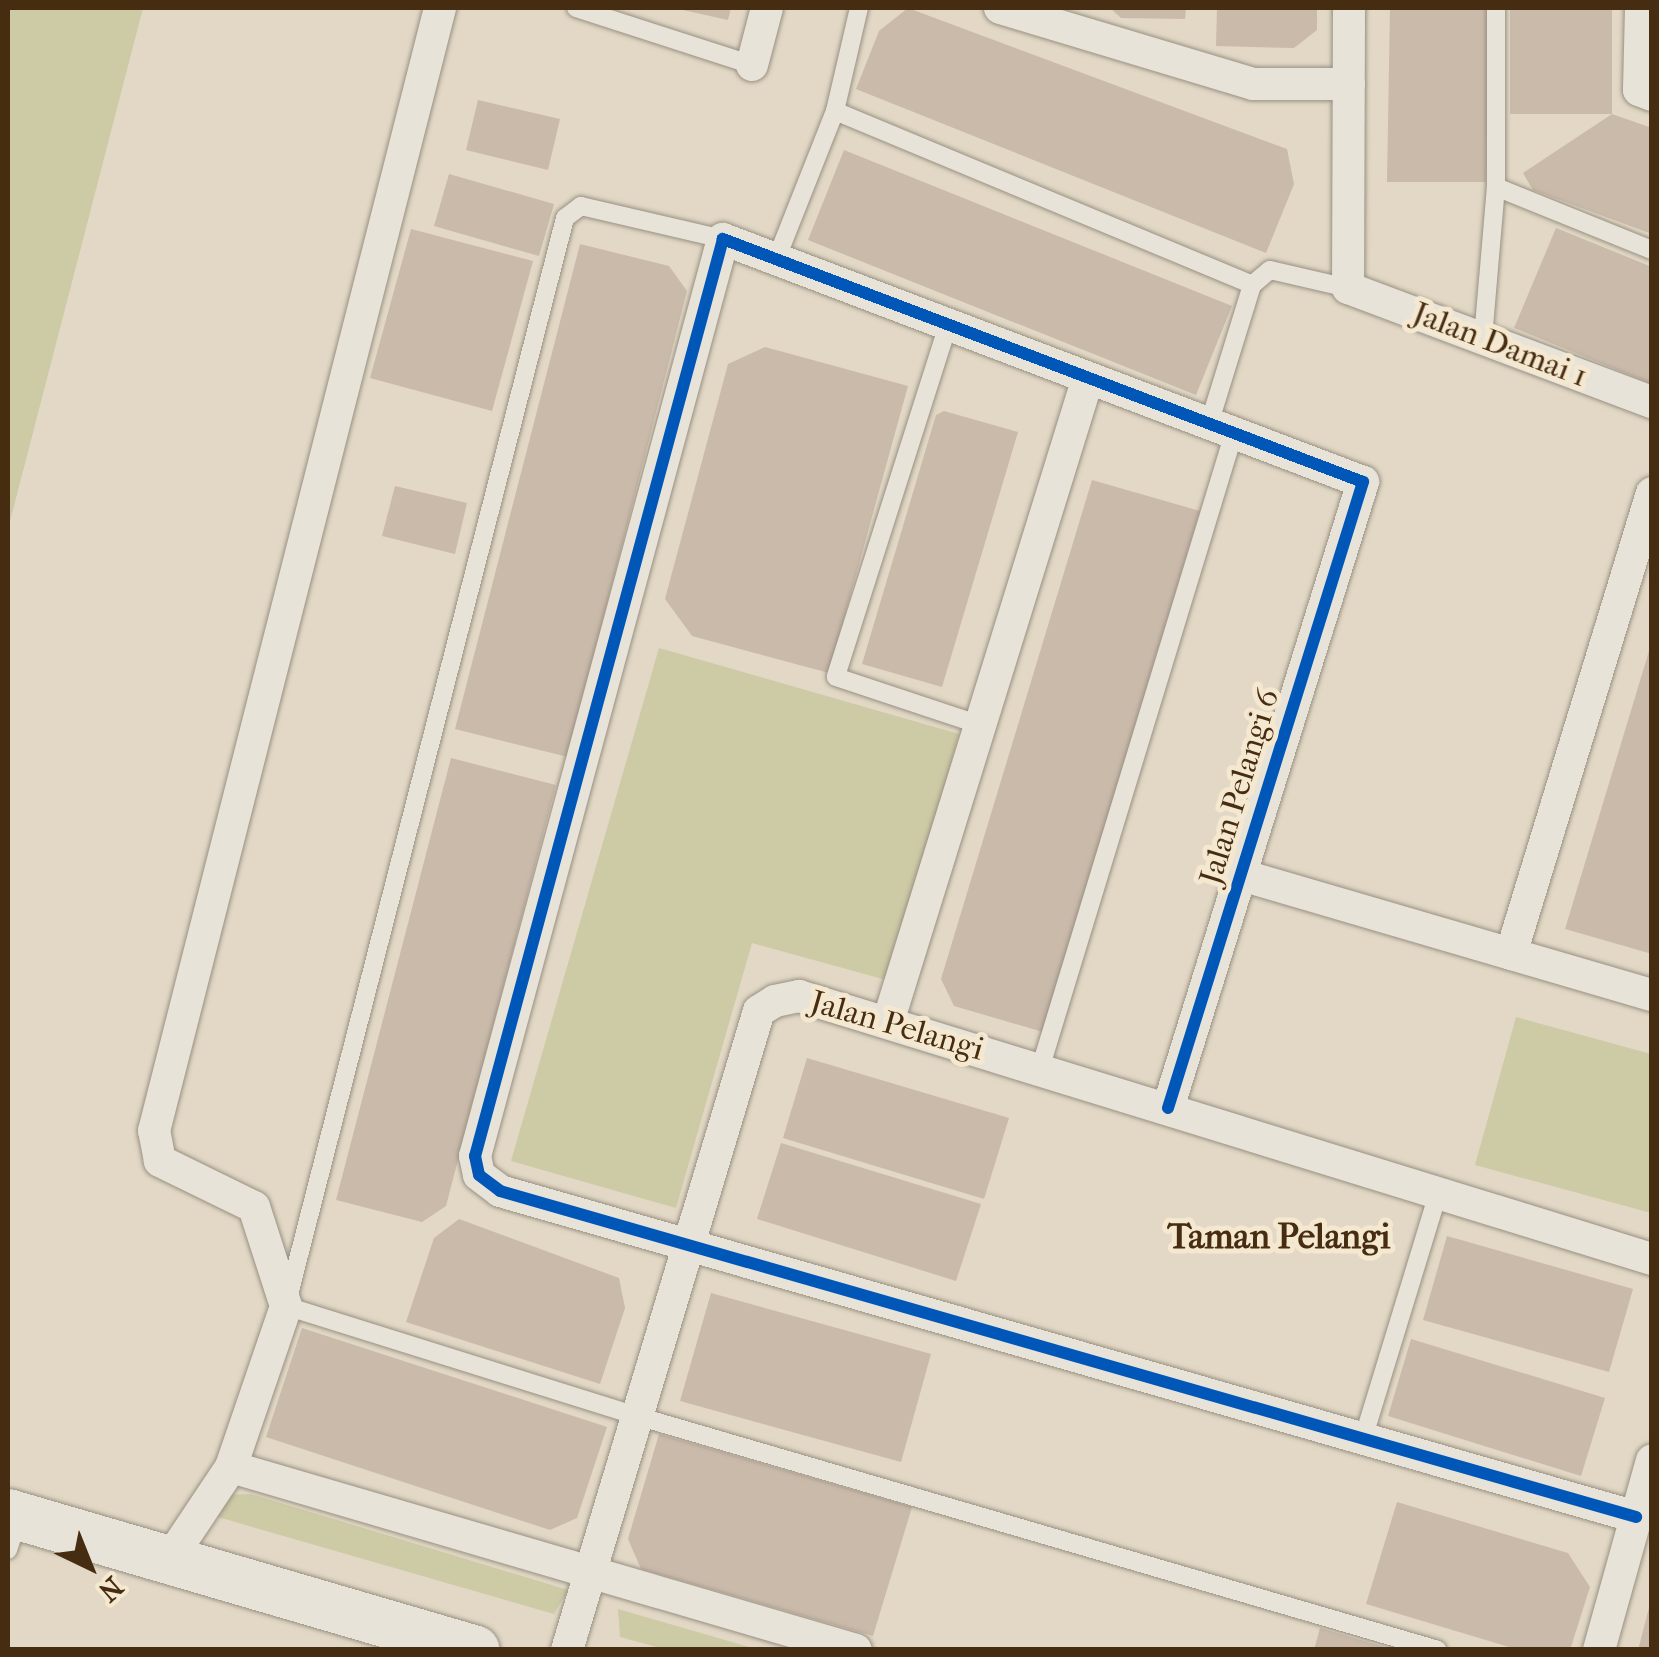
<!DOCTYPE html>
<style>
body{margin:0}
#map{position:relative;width:1659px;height:1657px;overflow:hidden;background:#e2d8c5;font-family:"IM FELL French Canon",serif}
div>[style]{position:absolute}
.green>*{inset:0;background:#cdcaa6}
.building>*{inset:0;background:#cabaaa}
.roads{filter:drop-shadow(0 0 2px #999082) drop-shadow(0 0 2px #999082)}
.lane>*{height:18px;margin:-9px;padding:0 9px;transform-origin:9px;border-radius:9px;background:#e8e3d9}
.street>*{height:32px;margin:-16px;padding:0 16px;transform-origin:16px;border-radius:16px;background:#e8e3d9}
.secondary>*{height:48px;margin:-24px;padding:0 24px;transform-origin:24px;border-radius:24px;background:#e8e3d9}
.cycleway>*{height:12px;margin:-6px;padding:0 6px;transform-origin:6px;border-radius:6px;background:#0057b8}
span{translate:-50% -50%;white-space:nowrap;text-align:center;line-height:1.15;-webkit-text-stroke:10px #f5e8d1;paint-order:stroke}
.street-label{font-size:32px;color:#462c10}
.neighbourhood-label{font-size:35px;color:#462c10;font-weight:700}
.frame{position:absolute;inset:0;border:10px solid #462c10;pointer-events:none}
.north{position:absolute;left:40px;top:1517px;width:100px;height:100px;-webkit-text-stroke:8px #f5e8d1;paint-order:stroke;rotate:137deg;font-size:28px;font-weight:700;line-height:40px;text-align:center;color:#462c10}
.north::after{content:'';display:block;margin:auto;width:35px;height:45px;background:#462c10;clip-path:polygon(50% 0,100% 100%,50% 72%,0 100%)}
</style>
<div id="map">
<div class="green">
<i style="clip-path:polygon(8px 8px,143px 8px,8px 529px)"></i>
<i style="clip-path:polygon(659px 648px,959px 734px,890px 981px,752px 943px,676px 1208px,511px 1161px)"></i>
<i style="clip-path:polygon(1516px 1017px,1651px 1054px,1651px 1213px,1475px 1165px)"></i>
<i style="clip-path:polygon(251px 1494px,568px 1590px,554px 1614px,218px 1517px,225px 1495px)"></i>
<i style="clip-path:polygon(618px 1609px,756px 1649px,664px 1649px,620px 1637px)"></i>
</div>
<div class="building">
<i style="clip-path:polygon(674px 8px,731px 8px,728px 20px)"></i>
<i style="clip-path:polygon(908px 8px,1287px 149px,1294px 184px,1266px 253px,856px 89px,879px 31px)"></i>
<i style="clip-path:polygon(1110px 8px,1186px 8px,1185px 19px,1121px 18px)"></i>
<i style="clip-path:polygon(1217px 8px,1317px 8px,1317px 30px,1294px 48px,1216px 46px)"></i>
<i style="clip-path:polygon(1390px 8px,1489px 8px,1486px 182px,1387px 182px)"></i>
<i style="clip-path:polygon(1510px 8px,1612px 8px,1612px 114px,1510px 114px)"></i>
<i style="clip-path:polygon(478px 100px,560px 119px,548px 170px,466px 150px)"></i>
<i style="clip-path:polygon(1612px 114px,1652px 128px,1652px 234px,1533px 190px,1523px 173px)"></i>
<i style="clip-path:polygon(844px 150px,1232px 306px,1196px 395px,808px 240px)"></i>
<i style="clip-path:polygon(449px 174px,554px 204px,539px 256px,434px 226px)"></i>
<i style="clip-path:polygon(1556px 228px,1652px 267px,1652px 384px,1514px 328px)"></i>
<i style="clip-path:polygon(411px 229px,533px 261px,492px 411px,370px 378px)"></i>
<i style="clip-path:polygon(580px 244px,669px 266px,687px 291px,568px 757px,455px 729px)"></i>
<i style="clip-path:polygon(765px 347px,908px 386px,829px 673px,692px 636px,665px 599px,728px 364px)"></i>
<i style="clip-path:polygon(944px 411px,1018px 432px,942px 687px,862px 664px,936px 415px)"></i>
<i style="clip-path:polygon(1092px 480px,1200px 511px,1043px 1032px,954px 1006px,941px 979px)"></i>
<i style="clip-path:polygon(395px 486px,467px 503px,455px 554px,382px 536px)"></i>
<i style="clip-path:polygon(1652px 641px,1652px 954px,1565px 929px)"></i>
<i style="clip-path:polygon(451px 758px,556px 785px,446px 1206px,422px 1222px,336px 1200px)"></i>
<i style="clip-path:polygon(807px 1058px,1009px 1118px,984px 1199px,783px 1138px)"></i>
<i style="clip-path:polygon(781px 1143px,981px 1204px,956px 1281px,757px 1219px)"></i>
<i style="clip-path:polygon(459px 1219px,619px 1278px,625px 1308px,600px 1384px,406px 1322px,434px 1238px)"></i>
<i style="clip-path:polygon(1447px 1236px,1633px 1289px,1609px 1372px,1423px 1320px)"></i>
<i style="clip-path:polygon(711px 1293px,931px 1354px,901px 1462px,680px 1401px)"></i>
<i style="clip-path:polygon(302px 1328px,607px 1427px,577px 1518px,550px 1530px,266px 1437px)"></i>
<i style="clip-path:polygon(1411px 1339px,1605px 1398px,1581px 1476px,1388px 1416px)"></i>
<i style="clip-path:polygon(659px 1434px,912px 1507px,873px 1636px,641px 1569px,628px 1539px)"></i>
<i style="clip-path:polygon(1397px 1502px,1568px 1553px,1590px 1587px,1570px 1650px,1519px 1650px,1366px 1604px)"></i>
<i style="clip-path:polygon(1650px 1604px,1652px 1650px,1638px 1650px)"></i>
<i style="clip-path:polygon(1320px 1628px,1391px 1649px,1391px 1650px,1314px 1650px)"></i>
</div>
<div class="roads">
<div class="lane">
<i style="left:576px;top:8px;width:185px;rotate:17.9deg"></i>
<i style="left:835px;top:111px;width:452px;rotate:22.6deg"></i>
<i style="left:1496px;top:187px;width:168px;rotate:22deg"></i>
<i style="left:723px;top:239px;width:146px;rotate:-166.9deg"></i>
<i style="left:581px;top:206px;width:20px;rotate:143deg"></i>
<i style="left:565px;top:218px;width:1123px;rotate:104.38deg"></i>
<i style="left:286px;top:1306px;width:368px;rotate:17.4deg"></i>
<i style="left:637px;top:1416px;width:834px;rotate:16.28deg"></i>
<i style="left:776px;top:260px;width:160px;rotate:-68.4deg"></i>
<i style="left:835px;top:111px;width:106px;rotate:-76.9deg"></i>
<i style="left:948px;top:325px;width:369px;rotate:107.7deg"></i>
<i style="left:836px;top:677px;width:149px;rotate:18.4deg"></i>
<i style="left:1483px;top:338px;width:152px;rotate:-85.1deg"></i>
<i style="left:1496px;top:187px;width:179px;rotate:-90deg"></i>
<i style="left:1209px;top:424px;width:145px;rotate:-72.8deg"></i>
<i style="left:1252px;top:285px;width:23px;rotate:-40deg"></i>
<i style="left:1270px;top:270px;width:80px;rotate:13deg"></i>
<i style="left:1040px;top:1069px;width:665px;rotate:-73.04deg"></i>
<i style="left:1363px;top:1439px;width:257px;rotate:-73deg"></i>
<i style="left:8px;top:1550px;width:35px;rotate:-72deg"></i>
</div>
<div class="street">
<i style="left:1000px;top:8px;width:264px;rotate:16.7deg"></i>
<i style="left:1253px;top:84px;width:96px"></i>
<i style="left:1349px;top:8px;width:280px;rotate:90.2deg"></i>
<i style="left:1348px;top:288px;width:325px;rotate:20.6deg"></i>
<i style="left:1641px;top:8px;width:82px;rotate:91.4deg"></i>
<i style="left:1639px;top:90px;width:14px;rotate:21deg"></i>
<i style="left:752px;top:65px;width:59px;rotate:-75.3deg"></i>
<i style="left:1241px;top:875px;width:428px;rotate:16.3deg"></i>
<i style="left:1511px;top:954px;width:482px;rotate:-73deg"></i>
<i style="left:888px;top:1022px;width:674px;rotate:-72.75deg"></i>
<i style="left:1168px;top:1108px;width:656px;rotate:-72.7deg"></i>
<i style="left:1363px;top:482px;width:685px;rotate:-159.21deg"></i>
<i style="left:723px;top:239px;width:950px;rotate:105.13deg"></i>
<i style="left:475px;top:1156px;width:19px;rotate:78deg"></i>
<i style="left:479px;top:1175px;width:26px;rotate:37deg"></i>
<i style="left:500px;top:1191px;width:1182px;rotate:16.01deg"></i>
<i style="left:231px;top:1467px;width:651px;rotate:16.32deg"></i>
<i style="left:169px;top:1560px;width:112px;rotate:-56.3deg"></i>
<i style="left:231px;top:1467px;width:170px;rotate:-71.1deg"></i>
<i style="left:286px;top:1306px;width:104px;rotate:-107.9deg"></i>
<i style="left:254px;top:1207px;width:105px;rotate:-153.9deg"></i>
<i style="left:160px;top:1161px;width:31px;rotate:-101deg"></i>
<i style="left:154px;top:1131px;width:1159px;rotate:-75.71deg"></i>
<i style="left:567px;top:1650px;width:667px;rotate:-73.28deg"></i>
<i style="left:759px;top:1011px;width:19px;rotate:-32deg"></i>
<i style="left:775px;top:1001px;width:25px;rotate:-12deg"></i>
<i style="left:799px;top:996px;width:893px;rotate:17.14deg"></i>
<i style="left:1599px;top:1650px;width:197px;rotate:-74.4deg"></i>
</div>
<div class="secondary">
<i style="left:8px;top:1513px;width:487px;rotate:16.3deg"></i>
</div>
</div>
<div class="cycleway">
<i style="left:1168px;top:1108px;width:656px;rotate:-72.7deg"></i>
<i style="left:1363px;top:482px;width:685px;rotate:-159.21deg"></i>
<i style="left:723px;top:239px;width:950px;rotate:105.13deg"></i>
<i style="left:475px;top:1156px;width:19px;rotate:78deg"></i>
<i style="left:479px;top:1175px;width:26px;rotate:37deg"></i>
<i style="left:500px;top:1191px;width:1182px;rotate:16.01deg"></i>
</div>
<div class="street-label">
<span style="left:1500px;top:345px;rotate:21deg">Jalan Damai 1</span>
<span style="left:1240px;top:787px;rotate:-73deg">Jalan Pelangi 6</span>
<span style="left:897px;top:1026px;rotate:16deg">Jalan Pelangi</span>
</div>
<div class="neighbourhood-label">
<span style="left:1279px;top:1237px">Taman Pelangi</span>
</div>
<div class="frame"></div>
<div class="north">N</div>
</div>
